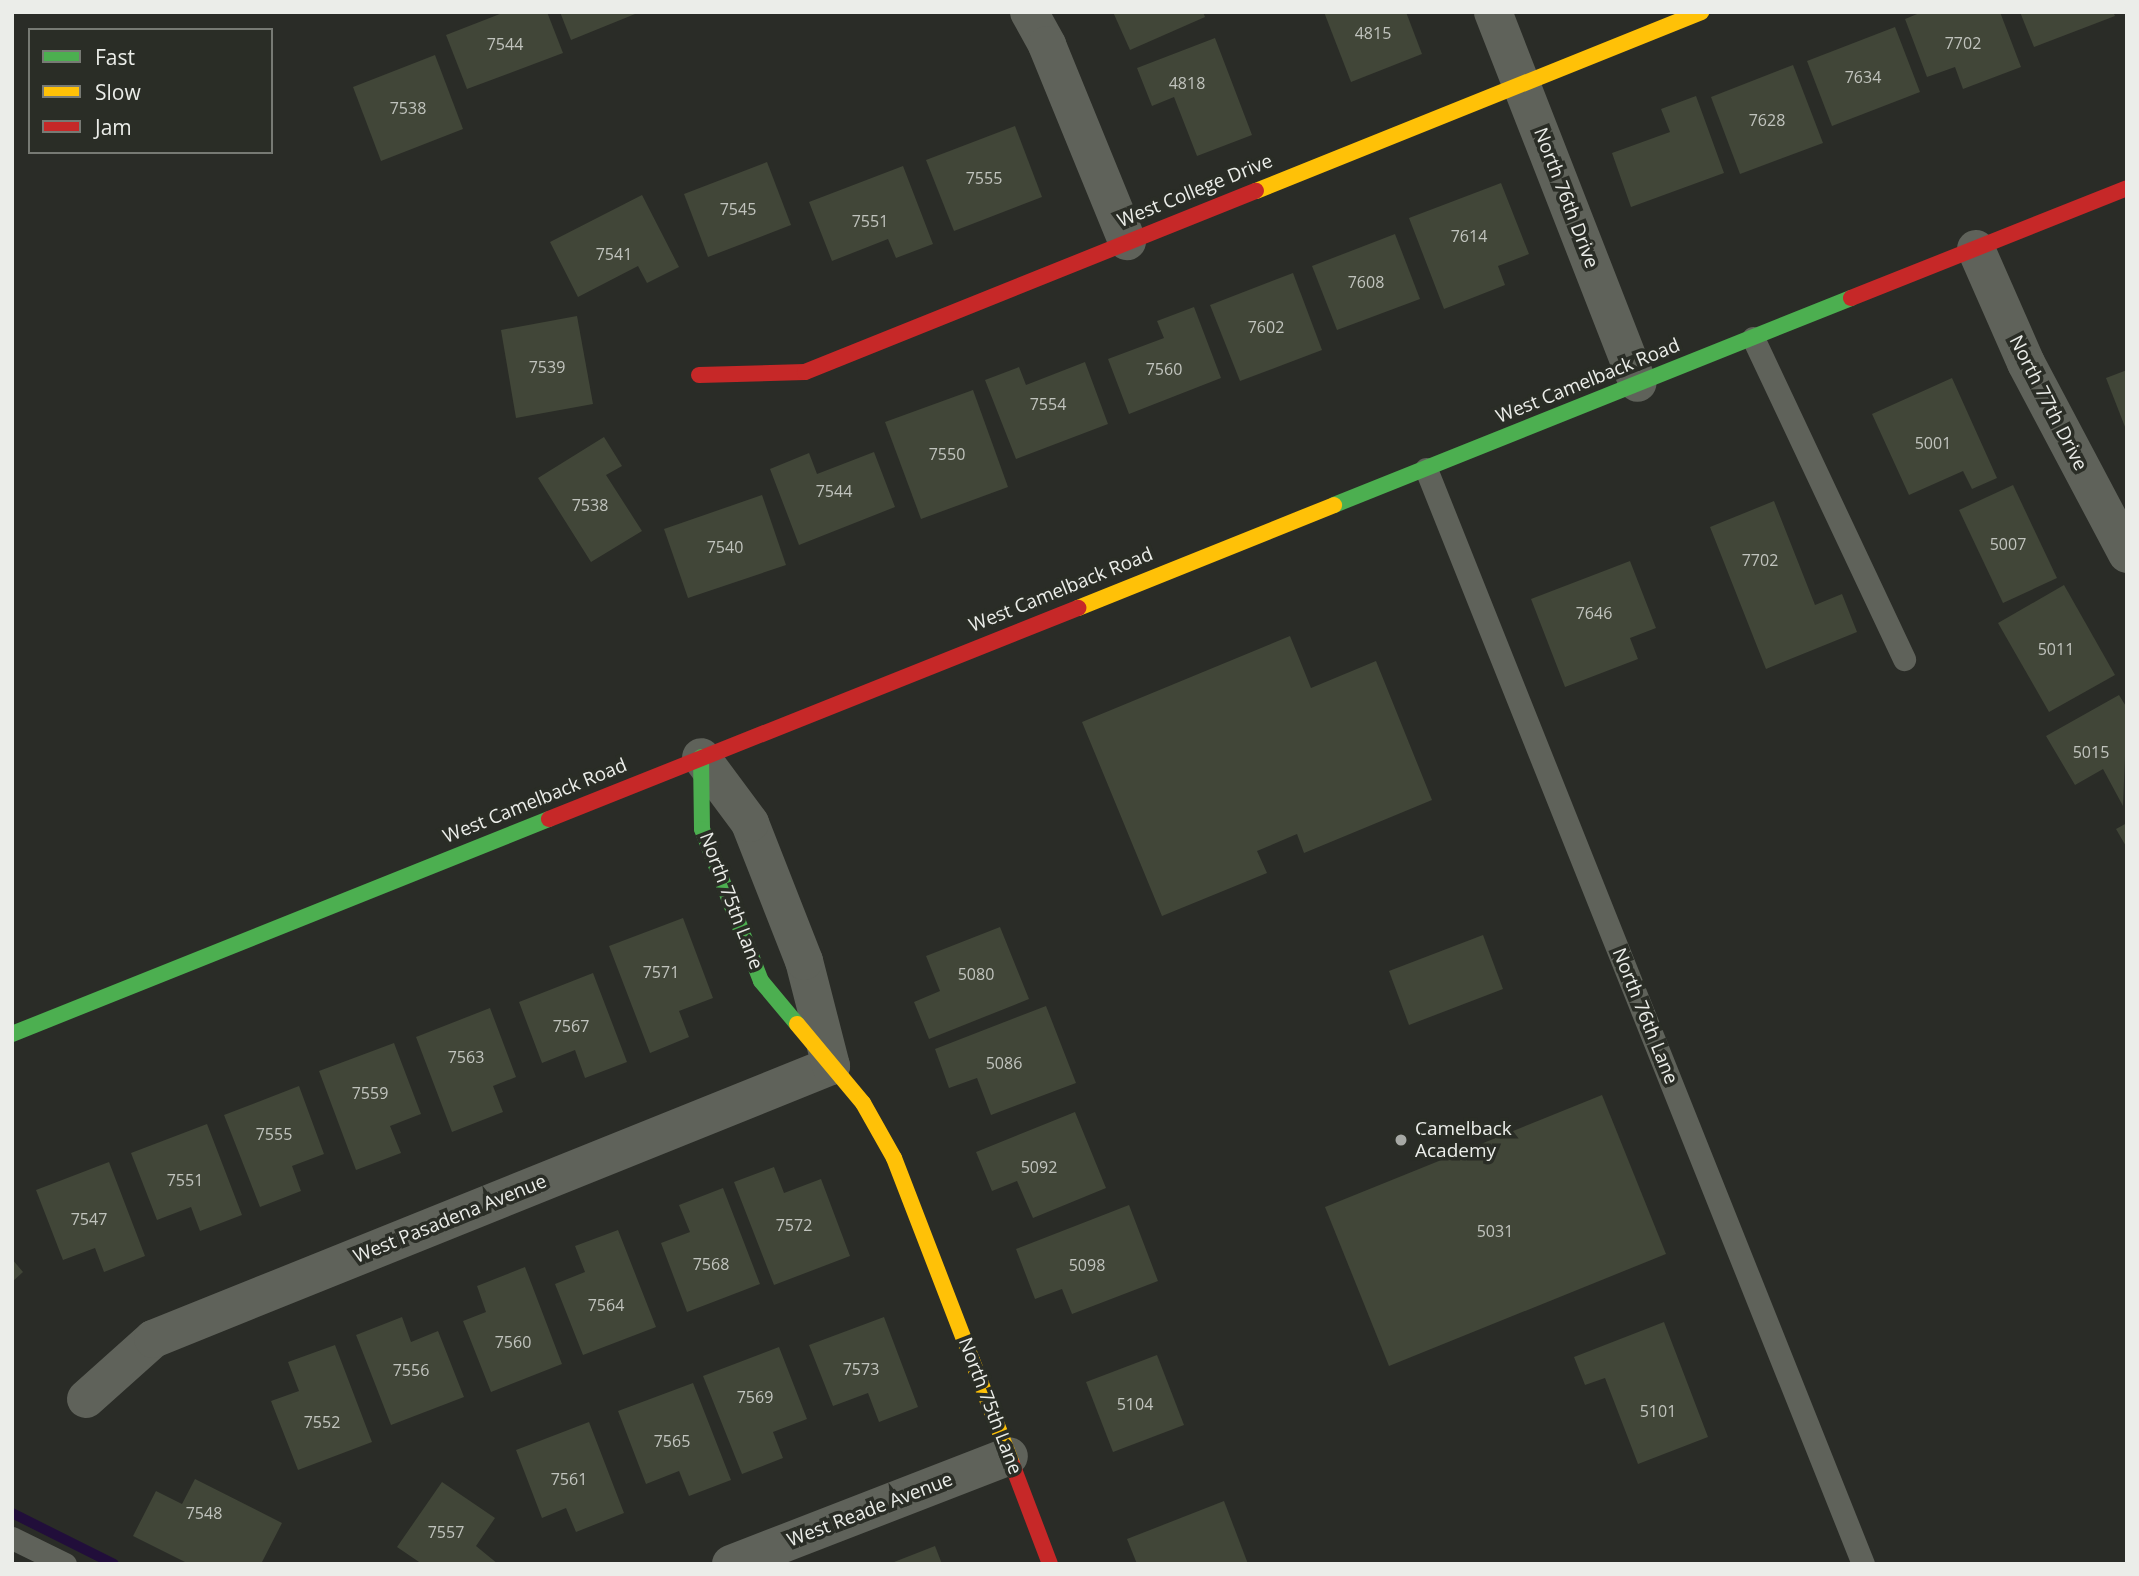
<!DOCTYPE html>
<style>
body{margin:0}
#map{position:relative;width:2139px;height:1576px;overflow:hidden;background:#2a2c27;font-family:"Open Sans",sans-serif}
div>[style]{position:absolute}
.stream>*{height:10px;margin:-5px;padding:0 5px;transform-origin:5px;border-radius:5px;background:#210e3a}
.building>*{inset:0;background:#414638}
.lane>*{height:23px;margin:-11.5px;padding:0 11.5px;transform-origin:11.5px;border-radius:11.5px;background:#5f625a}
.street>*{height:38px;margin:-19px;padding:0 19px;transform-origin:19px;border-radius:19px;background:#5f625a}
.fast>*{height:16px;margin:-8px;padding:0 8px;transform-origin:8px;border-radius:8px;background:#4caf50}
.slow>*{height:16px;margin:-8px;padding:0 8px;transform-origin:8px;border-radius:8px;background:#ffc107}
.jam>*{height:16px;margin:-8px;padding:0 8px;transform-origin:8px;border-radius:8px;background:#c62828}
.dots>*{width:19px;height:19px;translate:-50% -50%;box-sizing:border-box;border:4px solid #2a2d26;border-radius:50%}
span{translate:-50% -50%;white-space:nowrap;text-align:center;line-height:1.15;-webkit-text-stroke:7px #2a2d26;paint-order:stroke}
.number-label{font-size:16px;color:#c0c3bd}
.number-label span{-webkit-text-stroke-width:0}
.street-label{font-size:19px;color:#ebede9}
.poi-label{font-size:19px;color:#ebede9}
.left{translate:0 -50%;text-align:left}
.frame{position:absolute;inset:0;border:14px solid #ebede9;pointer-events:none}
.legend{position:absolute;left:28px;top:28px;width:245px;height:126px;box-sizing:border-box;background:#2a2d26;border:2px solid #777a74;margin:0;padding:9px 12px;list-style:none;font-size:21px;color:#ebede9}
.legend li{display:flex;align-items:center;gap:14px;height:35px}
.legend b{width:35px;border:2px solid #777a74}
</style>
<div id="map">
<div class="stream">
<i style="left:12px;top:1513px;width:114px;rotate:26.6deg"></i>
</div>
<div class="building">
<i style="clip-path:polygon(505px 12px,547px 12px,563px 53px,467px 89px,446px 35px)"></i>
<i style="clip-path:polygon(560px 12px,640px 12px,571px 40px)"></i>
<i style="clip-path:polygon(1113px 12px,1203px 12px,1205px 17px,1130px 50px)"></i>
<i style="clip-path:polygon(1324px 12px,1406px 12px,1422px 54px,1351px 82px)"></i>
<i style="clip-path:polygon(1922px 12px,2000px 12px,2021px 67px,1963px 89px,1955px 67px,1927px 77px,1905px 19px)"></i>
<i style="clip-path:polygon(2020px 12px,2113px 12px,2115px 16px,2034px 47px)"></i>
<i style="clip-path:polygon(1895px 27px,1920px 92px,1832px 126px,1807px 61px)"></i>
<i style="clip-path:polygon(1215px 38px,1252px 135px,1197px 156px,1174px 97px,1152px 106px,1137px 68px)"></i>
<i style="clip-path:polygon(435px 55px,463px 129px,381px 161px,353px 87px)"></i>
<i style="clip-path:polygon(1793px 65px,1823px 143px,1740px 174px,1711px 97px)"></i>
<i style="clip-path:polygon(1696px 96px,1724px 173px,1631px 207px,1612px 153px,1670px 132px,1661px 109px)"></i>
<i style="clip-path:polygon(1015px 126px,1042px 197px,954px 231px,926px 160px)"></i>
<i style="clip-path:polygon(767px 162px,791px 225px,708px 257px,684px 194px)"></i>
<i style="clip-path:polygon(903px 166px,933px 244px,896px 258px,888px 239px,832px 261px,809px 202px)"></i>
<i style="clip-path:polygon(1501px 183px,1529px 254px,1498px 266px,1505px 285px,1444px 309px,1409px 218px)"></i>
<i style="clip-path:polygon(642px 195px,679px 267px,647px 283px,638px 266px,578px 297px,550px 242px)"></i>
<i style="clip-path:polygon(1395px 234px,1420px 299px,1337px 330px,1312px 266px)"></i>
<i style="clip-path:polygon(1293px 273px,1322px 350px,1240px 381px,1210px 305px)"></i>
<i style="clip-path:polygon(1194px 307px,1221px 378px,1129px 414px,1108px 359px,1164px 338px,1157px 321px)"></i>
<i style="clip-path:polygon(577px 316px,593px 404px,516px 418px,501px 330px)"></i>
<i style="clip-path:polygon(1085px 362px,1108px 424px,1016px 459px,985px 380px,1019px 367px,1026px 385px)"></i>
<i style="clip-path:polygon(2127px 370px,2127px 432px,2106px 378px)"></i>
<i style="clip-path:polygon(1952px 378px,1997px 478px,1972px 489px,1963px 471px,1909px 495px,1872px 414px)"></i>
<i style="clip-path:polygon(973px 390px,1008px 487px,921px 519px,885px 422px)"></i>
<i style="clip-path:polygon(604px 437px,622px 466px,606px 475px,642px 531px,591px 562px,538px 478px)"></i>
<i style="clip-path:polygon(874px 452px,895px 507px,799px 545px,770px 469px,809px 453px,817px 474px)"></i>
<i style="clip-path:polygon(2013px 485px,2057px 578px,2003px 603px,1959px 510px)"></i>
<i style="clip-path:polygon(762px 495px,786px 565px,688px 598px,664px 529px)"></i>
<i style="clip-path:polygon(1774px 501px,1815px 605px,1842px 594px,1857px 632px,1766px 669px,1710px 527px)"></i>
<i style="clip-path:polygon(1630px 561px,1656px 628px,1630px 638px,1638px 659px,1565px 687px,1531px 599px)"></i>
<i style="clip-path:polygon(2064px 585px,2115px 675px,2049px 712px,1998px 623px)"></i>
<i style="clip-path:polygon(1290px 636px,1311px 688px,1376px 661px,1432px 800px,1304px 853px,1297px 834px,1257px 851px,1267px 873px,1162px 916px,1082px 722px)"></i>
<i style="clip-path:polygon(2119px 695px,2127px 708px,2123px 806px,2103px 769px,2075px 785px,2046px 736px)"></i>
<i style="clip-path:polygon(2127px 823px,2127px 848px,2116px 829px)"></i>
<i style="clip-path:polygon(683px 918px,713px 998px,679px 1011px,689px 1037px,650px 1053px,609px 946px)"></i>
<i style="clip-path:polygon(1000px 927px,1029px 999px,929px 1039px,914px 1002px,940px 991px,926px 956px)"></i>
<i style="clip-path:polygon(1483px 935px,1503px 989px,1409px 1025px,1389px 971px)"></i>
<i style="clip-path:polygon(593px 973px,627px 1062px,585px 1078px,575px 1050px,542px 1063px,519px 1002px)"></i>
<i style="clip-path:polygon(1046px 1006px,1076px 1083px,991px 1115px,977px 1078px,949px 1088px,935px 1049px)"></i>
<i style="clip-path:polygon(490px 1008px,516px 1077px,493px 1086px,503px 1112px,452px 1132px,416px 1037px)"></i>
<i style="clip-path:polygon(394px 1043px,421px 1114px,390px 1126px,401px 1153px,356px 1170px,319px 1071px)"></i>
<i style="clip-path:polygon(299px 1086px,324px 1154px,292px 1166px,301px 1191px,260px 1207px,224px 1115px)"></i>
<i style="clip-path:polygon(1602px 1095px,1666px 1254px,1389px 1366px,1325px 1207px)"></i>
<i style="clip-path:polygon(1075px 1112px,1106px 1188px,1033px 1218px,1017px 1181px,992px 1191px,976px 1152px)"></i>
<i style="clip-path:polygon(207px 1124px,242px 1215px,200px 1231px,191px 1207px,157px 1220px,131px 1153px)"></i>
<i style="clip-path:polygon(109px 1162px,145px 1256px,104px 1272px,95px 1248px,63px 1260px,36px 1190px)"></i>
<i style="clip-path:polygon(774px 1167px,784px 1193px,821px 1179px,850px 1256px,774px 1285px,734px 1182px)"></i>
<i style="clip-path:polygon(723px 1188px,760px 1284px,687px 1312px,661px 1243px,690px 1232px,679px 1205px)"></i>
<i style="clip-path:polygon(1129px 1205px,1158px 1281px,1072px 1314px,1062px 1289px,1035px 1299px,1016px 1249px)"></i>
<i style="clip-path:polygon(618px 1230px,656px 1327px,583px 1355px,555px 1284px,585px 1272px,575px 1246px)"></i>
<i style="clip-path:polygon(12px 1259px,23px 1272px,12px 1282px)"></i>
<i style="clip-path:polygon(525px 1267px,562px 1364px,491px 1392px,463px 1321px,486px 1312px,477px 1286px)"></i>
<i style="clip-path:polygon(402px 1317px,411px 1342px,438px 1331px,464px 1397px,391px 1425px,356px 1335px)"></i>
<i style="clip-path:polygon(884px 1317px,918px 1407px,879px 1422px,868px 1393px,833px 1406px,809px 1345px)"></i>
<i style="clip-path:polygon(1664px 1322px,1708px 1437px,1638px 1464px,1605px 1378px,1585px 1385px,1574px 1357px)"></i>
<i style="clip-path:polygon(335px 1345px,372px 1442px,298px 1470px,271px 1401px,299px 1391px,288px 1362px)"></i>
<i style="clip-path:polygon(779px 1347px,807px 1419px,773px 1432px,783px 1458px,742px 1474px,703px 1376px)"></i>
<i style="clip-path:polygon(1157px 1355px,1184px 1425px,1113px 1452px,1086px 1382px)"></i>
<i style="clip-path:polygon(693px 1383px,731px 1480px,689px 1496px,679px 1471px,646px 1484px,618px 1411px)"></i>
<i style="clip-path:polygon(589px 1422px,624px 1513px,576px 1532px,566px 1508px,542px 1518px,516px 1450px)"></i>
<i style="clip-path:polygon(195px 1479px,282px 1523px,261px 1564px,189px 1564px,133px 1536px,156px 1491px,182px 1504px)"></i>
<i style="clip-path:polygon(442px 1482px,495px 1518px,476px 1546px,498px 1564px,422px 1564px,397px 1547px)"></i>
<i style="clip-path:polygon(1224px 1501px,1248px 1564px,1137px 1564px,1127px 1539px)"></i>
<i style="clip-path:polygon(935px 1546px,942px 1564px,889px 1564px)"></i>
</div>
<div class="lane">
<i style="left:1753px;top:338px;width:355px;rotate:64.8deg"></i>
<i style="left:1426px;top:469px;width:1179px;rotate:68.24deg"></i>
<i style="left:12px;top:1538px;width:59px;rotate:26.1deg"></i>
</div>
<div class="street">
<i style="left:1029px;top:12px;width:38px;rotate:61deg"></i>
<i style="left:1047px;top:45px;width:212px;rotate:67.8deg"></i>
<i style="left:1493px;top:12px;width:398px;rotate:68.7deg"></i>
<i style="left:1976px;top:249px;width:124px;rotate:66.3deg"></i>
<i style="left:2026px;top:363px;width:216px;rotate:62.1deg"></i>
<i style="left:86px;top:1399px;width:90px;rotate:-41.8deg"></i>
<i style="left:153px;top:1339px;width:731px;rotate:-21.93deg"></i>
<i style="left:831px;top:1066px;width:108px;rotate:-104.4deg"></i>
<i style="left:804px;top:961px;width:148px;rotate:-111.4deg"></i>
<i style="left:750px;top:823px;width:82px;rotate:-126.6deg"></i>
<i style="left:731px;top:1564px;width:298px;rotate:-21.2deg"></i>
</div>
<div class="fast">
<i style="left:1334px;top:505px;width:557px;rotate:-21.82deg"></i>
<i style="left:701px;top:757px;width:72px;rotate:89.2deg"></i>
<i style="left:702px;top:829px;width:163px;rotate:68.8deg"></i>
<i style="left:761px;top:981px;width:56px;rotate:50.1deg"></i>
<i style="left:12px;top:1034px;width:578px;rotate:-21.82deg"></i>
</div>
<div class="slow">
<i style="left:1256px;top:191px;width:480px;rotate:-21.9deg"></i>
<i style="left:1078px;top:608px;width:276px;rotate:-21.9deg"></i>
<i style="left:797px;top:1024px;width:103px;rotate:50.1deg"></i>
<i style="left:863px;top:1103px;width:63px;rotate:60.6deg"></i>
<i style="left:894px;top:1158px;width:328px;rotate:68.9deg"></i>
</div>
<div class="jam">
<i style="left:1851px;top:298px;width:297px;rotate:-21.7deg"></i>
<i style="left:699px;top:375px;width:106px;rotate:-1.6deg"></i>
<i style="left:805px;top:372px;width:486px;rotate:-21.9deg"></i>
<i style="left:549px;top:819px;width:570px;rotate:-21.75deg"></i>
<i style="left:1012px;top:1464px;width:107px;rotate:69.2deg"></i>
</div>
<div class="dots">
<i style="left:1401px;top:1140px;background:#a7a9a5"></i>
</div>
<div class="number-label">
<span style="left:1373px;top:33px">4815</span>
<span style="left:1963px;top:43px">7702</span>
<span style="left:505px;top:44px">7544</span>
<span style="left:1863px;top:77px">7634</span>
<span style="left:1187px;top:83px">4818</span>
<span style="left:408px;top:108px">7538</span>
<span style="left:1767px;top:120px">7628</span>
<span style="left:984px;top:178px">7555</span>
<span style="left:738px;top:209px">7545</span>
<span style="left:870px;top:221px">7551</span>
<span style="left:1469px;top:236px">7614</span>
<span style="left:614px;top:254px">7541</span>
<span style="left:1366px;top:282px">7608</span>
<span style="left:1266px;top:327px">7602</span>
<span style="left:547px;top:367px">7539</span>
<span style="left:1164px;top:369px">7560</span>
<span style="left:1048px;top:404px">7554</span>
<span style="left:1933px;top:443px">5001</span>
<span style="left:947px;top:454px">7550</span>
<span style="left:834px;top:491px">7544</span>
<span style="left:590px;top:505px">7538</span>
<span style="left:2008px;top:544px">5007</span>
<span style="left:725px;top:547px">7540</span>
<span style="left:1760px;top:560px">7702</span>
<span style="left:1594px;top:613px">7646</span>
<span style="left:2056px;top:649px">5011</span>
<span style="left:2091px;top:752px">5015</span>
<span style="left:661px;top:972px">7571</span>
<span style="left:976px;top:974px">5080</span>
<span style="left:571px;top:1026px">7567</span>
<span style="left:466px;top:1057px">7563</span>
<span style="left:1004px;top:1063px">5086</span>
<span style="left:370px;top:1093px">7559</span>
<span style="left:274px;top:1134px">7555</span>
<span style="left:1039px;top:1167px">5092</span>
<span style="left:185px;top:1180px">7551</span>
<span style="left:89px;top:1219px">7547</span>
<span style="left:794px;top:1225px">7572</span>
<span style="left:1495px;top:1231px">5031</span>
<span style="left:711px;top:1264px">7568</span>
<span style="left:1087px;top:1265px">5098</span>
<span style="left:606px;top:1305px">7564</span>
<span style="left:513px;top:1342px">7560</span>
<span style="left:861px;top:1369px">7573</span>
<span style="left:411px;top:1370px">7556</span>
<span style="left:755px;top:1397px">7569</span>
<span style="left:1135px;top:1404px">5104</span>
<span style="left:1658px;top:1411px">5101</span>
<span style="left:322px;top:1422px">7552</span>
<span style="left:672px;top:1441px">7565</span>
<span style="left:569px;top:1479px">7561</span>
<span style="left:204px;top:1513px">7548</span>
<span style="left:446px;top:1532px">7557</span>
</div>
<div class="street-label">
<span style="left:1195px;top:191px;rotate:-22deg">West College Drive</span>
<span style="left:1566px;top:198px;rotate:69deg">North 76th Drive</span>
<span style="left:1588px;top:381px;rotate:-22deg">West Camelback Road</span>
<span style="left:2048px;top:403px;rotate:63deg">North 77th Drive</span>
<span style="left:1061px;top:590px;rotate:-22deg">West Camelback Road</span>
<span style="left:535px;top:801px;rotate:-22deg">West Camelback Road</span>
<span style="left:731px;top:901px;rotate:69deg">North 75th Lane</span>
<span style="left:1645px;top:1016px;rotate:68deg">North 76th Lane</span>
<span style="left:450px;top:1219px;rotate:-22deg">West Pasadena Avenue</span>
<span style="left:990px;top:1406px;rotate:69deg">North 75th Lane</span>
<span style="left:870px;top:1510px;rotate:-21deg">West Reade Avenue</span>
</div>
<div class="poi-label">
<span class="left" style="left:1415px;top:1140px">Camelback<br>Academy</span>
</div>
<div class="frame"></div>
<ul class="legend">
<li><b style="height:9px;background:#4caf50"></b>Fast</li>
<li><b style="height:9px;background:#ffc107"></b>Slow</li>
<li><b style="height:9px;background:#c62828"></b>Jam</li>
</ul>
</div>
